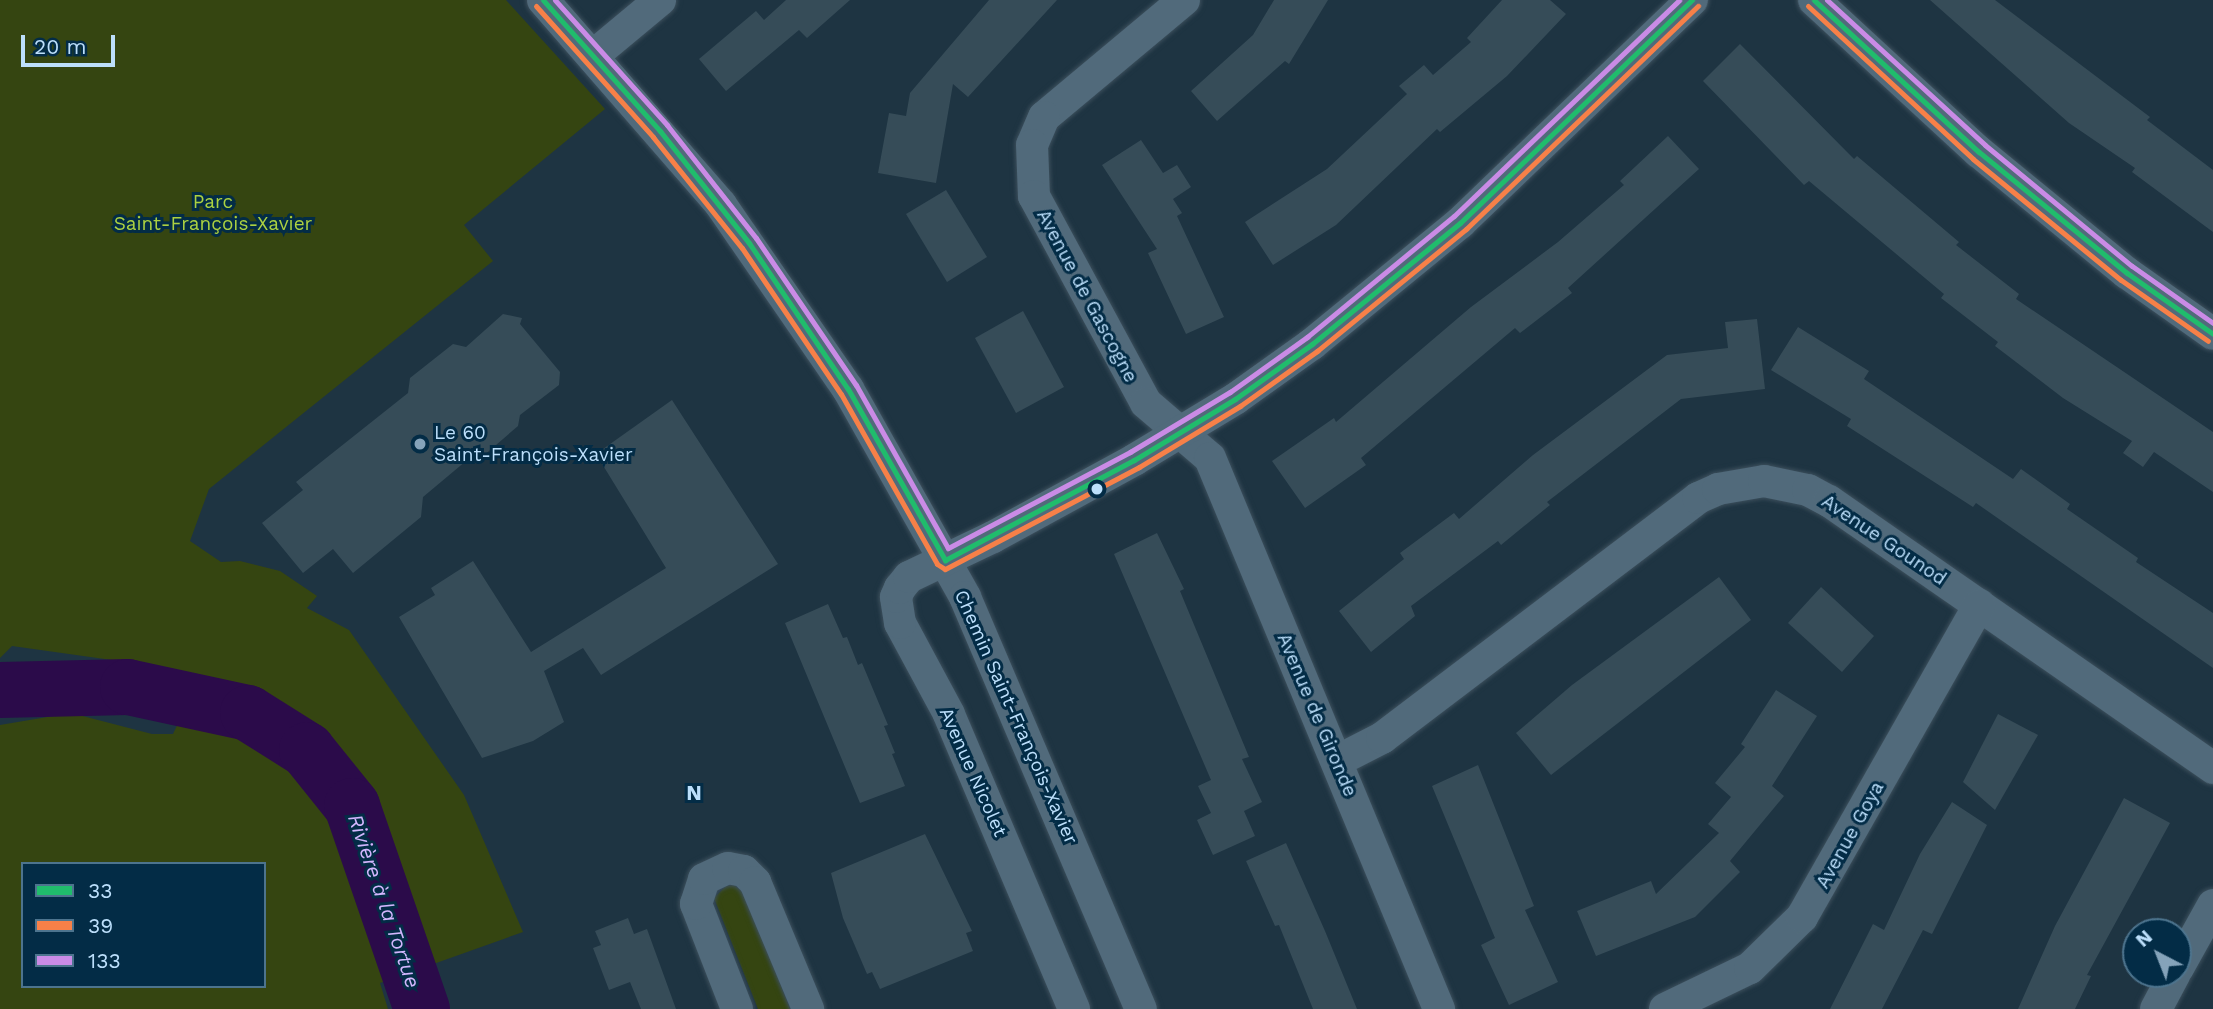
<!DOCTYPE html>
<meta charset="utf-8">
<style>
body{margin:0}
#map{position:relative;width:2213px;height:1009px;overflow:hidden;background:#1e3442;font-family:"Work Sans",sans-serif}
div>[style]{position:absolute}
.green>*{inset:0;background:#354511}
.river>*{height:56px;margin:-28px;padding:0 28px;transform-origin:28px;border-radius:28px;background:#2b0b4a}
.building>*{inset:0;background:#364c58}
.roads{filter:drop-shadow(0 0 2px #3c4f5c) drop-shadow(0 0 2px #3c4f5c)}
.minor>*{height:32px;margin:-16px;padding:0 16px;transform-origin:16px;border-radius:16px;background:#516a7b}
.bus-1>*{height:5px;margin:-2.5px;padding:0 2.5px;transform-origin:2.5px;border-radius:2.5px;background:#20bc6c}
.bus-2>*{height:5px;margin:-2.5px;padding:0 2.5px;transform-origin:2.5px;border-radius:2.5px;background:#f78048}
.bus-3>*{height:5px;margin:-2.5px;padding:0 2.5px;transform-origin:2.5px;border-radius:2.5px;background:#ca8be6}
.dots>*{width:19px;height:19px;translate:-50% -50%;box-sizing:border-box;border:4px solid #032c46;border-radius:50%}
span{translate:-50% -50%;white-space:nowrap;text-align:center;line-height:1.15;-webkit-text-stroke:6px #032c46;paint-order:stroke}
.park-label{font-size:19px;color:#acd141}
.street-label{font-size:19px;color:#bcdffb}
.poi-label{font-size:19px;color:#bcdffb}
.left{translate:0 -50%;text-align:left}
.neighbourhood-label{font-size:21px;color:#bcdffb;font-weight:700}
.water-label{font-size:21px;color:#d3b6fe;font-style:italic}
.legend{position:absolute;left:21px;top:862px;width:245px;height:126px;box-sizing:border-box;background:#032c46;border:2px solid #4d748e;margin:0;padding:9px 12px;list-style:none;font-size:21px;color:#bcdffb}
.legend li{display:flex;align-items:center;gap:14px;height:35px}
.legend b{width:35px;border:2px solid #4d748e}
.north{position:absolute;left:2122px;top:918px;width:70px;height:70px;box-sizing:border-box;background:#032c46;border:2px solid #4d748e;border-radius:50%;rotate:318deg;font-size:19px;font-weight:700;line-height:28px;text-align:center;color:#bcdffb}
.north::after{content:'';display:block;margin:auto;width:24px;height:32px;background:#85a3ba;clip-path:polygon(50% 0,100% 100%,50% 72%,0 100%)}
.scale{position:absolute;left:21px;top:35px;width:94px;height:32px;box-sizing:border-box;border:4px solid #bcdffb;border-top:0;padding-left:9px;font-size:21px;line-height:24px;white-space:nowrap;color:#bcdffb;-webkit-text-stroke:5px #032c46;paint-order:stroke}
</style>
<div id="map">
<div class="green">
<i style="clip-path:polygon(evenodd,0 0,506px 0,605px 109px,464px 225px,493px 261px,209px 489px,190px 541px,221px 562px,240px 561px,280px 571px,317px 596px,307px 608px,349px 630px,464px 795px,523px 932px,380px 983px,388px 1009px,0 1009px,0 725px,71px 713px,152px 734px,173px 734px,199px 679px,126px 662px,12px 646px,0 658px,0 0,23px 864px,264px 864px,264px 986px,23px 986px,23px 864px)"></i>
<i style="clip-path:polygon(734px 885px,745px 894px,790px 1009px,758px 1009px,714px 898px,726px 886px)"></i>
</div>
<div class="river">
<i style="left:0;top:690px;width:128px;rotate:-1.3deg"></i>
<i style="left:128px;top:687px;width:123px;rotate:12.2deg"></i>
<i style="left:248px;top:713px;width:70px;rotate:32.1deg"></i>
<i style="left:307px;top:750px;width:72px;rotate:51.2deg"></i>
<i style="left:352px;top:806px;width:215px;rotate:71deg"></i>
</div>
<div class="building">
<i style="clip-path:polygon(786px 0,850px 0,807px 38px,799px 30px,726px 91px,699px 59px,756px 11px,764px 20px)"></i>
<i style="clip-path:polygon(989px 0,1057px 0,968px 97px,953px 84px,936px 183px,878px 173px,889px 113px,906px 116px,910px 93px)"></i>
<i style="clip-path:polygon(1274px 0,1328px 0,1289px 64px,1285px 61px,1217px 121px,1191px 91px,1253px 35px)"></i>
<i style="clip-path:polygon(1502px 0,1550px 0,1566px 14px,1507px 76px,1440px 132px,1437px 129px,1336px 225px,1273px 265px,1245px 222px,1327px 169px,1407px 94px,1399px 86px,1424px 65px,1433px 75px,1471px 42px,1467px 38px)"></i>
<i style="clip-path:polygon(1930px 0,1995px 0,2150px 117px,2147px 120px,2213px 170px,2213px 232px,2132px 172px,2135px 168px,2069px 123px)"></i>
<i style="clip-path:polygon(1740px 44px,1854px 159px,1857px 156px,1959px 242px,1956px 245px,2019px 294px,2016px 299px,2213px 432px,2213px 492px,2154px 452px,2143px 467px,2123px 453px,2132px 441px,2063px 398px,1995px 346px,1998px 342px,1941px 298px,1944px 294px,1809px 181px,1804px 185px,1703px 81px)"></i>
<i style="clip-path:polygon(1668px 136px,1699px 169px,1568px 288px,1572px 293px,1520px 333px,1515px 328px,1361px 458px,1366px 465px,1305px 508px,1272px 461px,1334px 418px,1336px 422px,1471px 307px,1558px 242px,1624px 185px,1620px 181px)"></i>
<i style="clip-path:polygon(1141px 140px,1163px 173px,1177px 165px,1191px 187px,1173px 199px,1182px 213px,1177px 216px,1224px 317px,1186px 334px,1148px 253px,1157px 249px,1102px 165px)"></i>
<i style="clip-path:polygon(946px 190px,987px 257px,947px 282px,906px 214px)"></i>
<i style="clip-path:polygon(1023px 311px,1064px 387px,1016px 413px,975px 338px)"></i>
<i style="clip-path:polygon(503px 314px,522px 318px,520px 324px,560px 372px,559px 385px,520px 415px,518px 426px,475px 463px,466px 461px,423px 497px,421px 517px,353px 573px,333px 549px,303px 573px,262px 523px,303px 490px,296px 482px,408px 393px,410px 378px,453px 344px,466px 347px)"></i>
<i style="clip-path:polygon(1757px 319px,1765px 389px,1681px 399px,1547px 502px,1550px 505px,1501px 545px,1498px 541px,1411px 606px,1415px 616px,1371px 652px,1339px 611px,1404px 559px,1400px 553px,1454px 513px,1459px 519px,1533px 455px,1667px 355px,1728px 348px,1725px 322px)"></i>
<i style="clip-path:polygon(1798px 327px,1869px 371px,1864px 379px,2013px 479px,2021px 469px,2070px 504px,2067px 509px,2138px 558px,2136px 562px,2213px 613px,2213px 668px,1976px 503px,1973px 507px,1847px 426px,1851px 419px,1771px 370px)"></i>
<i style="clip-path:polygon(672px 400px,778px 564px,601px 675px,583px 648px,544px 671px,564px 722px,533px 741px,482px 758px,399px 617px,435px 595px,431px 588px,473px 561px,531px 652px,666px 568px,596px 454px)"></i>
<i style="clip-path:polygon(1157px 533px,1184px 589px,1180px 591px,1249px 757px,1242px 759px,1262px 802px,1244px 811px,1255px 836px,1213px 855px,1197px 820px,1211px 813px,1198px 786px,1211px 780px,1114px 554px)"></i>
<i style="clip-path:polygon(1719px 577px,1751px 620px,1551px 775px,1516px 733px,1572px 685px)"></i>
<i style="clip-path:polygon(1821px 587px,1874px 636px,1842px 672px,1788px 623px)"></i>
<i style="clip-path:polygon(828px 604px,843px 638px,847px 637px,858px 665px,862px 663px,888px 725px,884px 726px,895px 753px,892px 754px,905px 786px,860px 803px,785px 623px)"></i>
<i style="clip-path:polygon(1776px 690px,1817px 716px,1772px 786px,1784px 796px,1730px 861px,1740px 872px,1695px 917px,1596px 956px,1577px 911px,1651px 881px,1656px 894px,1719px 833px,1708px 824px,1731px 797px,1715px 783px,1745px 747px,1741px 744px)"></i>
<i style="clip-path:polygon(1998px 714px,2038px 735px,1995px 810px,1963px 782px)"></i>
<i style="clip-path:polygon(1478px 765px,1534px 906px,1525px 910px,1558px 982px,1509px 1005px,1481px 945px,1495px 938px,1432px 786px)"></i>
<i style="clip-path:polygon(2124px 798px,2170px 823px,2087px 975px,2091px 976px,2075px 1009px,2018px 1009px,2055px 926px)"></i>
<i style="clip-path:polygon(1952px 802px,1987px 825px,1932px 934px,1923px 930px,1882px 1009px,1830px 1009px,1873px 924px,1884px 930px,1920px 854px)"></i>
<i style="clip-path:polygon(925px 834px,972px 931px,966px 933px,973px 951px,880px 989px,872px 972px,867px 974px,843px 918px,831px 873px)"></i>
<i style="clip-path:polygon(1286px 843px,1325px 931px,1357px 1009px,1313px 1009px,1279px 925px,1275px 926px,1246px 861px)"></i>
<i style="clip-path:polygon(628px 918px,634px 934px,647px 929px,676px 1009px,641px 1009px,630px 982px,609px 990px,593px 948px,601px 945px,595px 931px)"></i>
</div>
<div class="roads">
<div class="minor">
<i style="left:543px;top:0;width:271px;rotate:49deg"></i>
<i style="left:721px;top:205px;width:224px;rotate:55.4deg"></i>
<i style="left:848px;top:389px;width:239px;rotate:60.6deg"></i>
<i style="left:965px;top:597px;width:448px;rotate:66.9deg"></i>
<i style="left:1184px;top:0;width:182px;rotate:140.1deg"></i>
<i style="left:1044px;top:117px;width:30px;rotate:113deg"></i>
<i style="left:1032px;top:145px;width:51px;rotate:87.8deg"></i>
<i style="left:1034px;top:196px;width:235px;rotate:61.6deg"></i>
<i style="left:1146px;top:403px;width:84px;rotate:40.7deg"></i>
<i style="left:1210px;top:458px;width:597px;rotate:67.43deg"></i>
<i style="left:1814px;top:0;width:224px;rotate:42.7deg"></i>
<i style="left:1979px;top:152px;width:191px;rotate:39.3deg"></i>
<i style="left:2127px;top:273px;width:105px;rotate:35.3deg"></i>
<i style="left:594px;top:55px;width:86px;rotate:-39.8deg"></i>
<i style="left:1337px;top:761px;width:51px;rotate:-27.1deg"></i>
<i style="left:1382px;top:738px;width:397px;rotate:-37.2deg"></i>
<i style="left:1698px;top:498px;width:22px;rotate:-24deg"></i>
<i style="left:1718px;top:489px;width:47px;rotate:-9.9deg"></i>
<i style="left:1764px;top:481px;width:45px;rotate:11.6deg"></i>
<i style="left:1808px;top:490px;width:24px;rotate:28deg"></i>
<i style="left:1829px;top:501px;width:468px;rotate:34.8deg"></i>
<i style="left:2178px;top:968px;width:72px;rotate:-60.9deg"></i>
<i style="left:737px;top:1009px;width:113px;rotate:-111.3deg"></i>
<i style="left:696px;top:904px;width:26px;rotate:-72deg"></i>
<i style="left:704px;top:879px;width:26px;rotate:-25deg"></i>
<i style="left:728px;top:868px;width:16px;rotate:11deg"></i>
<i style="left:744px;top:871px;width:16px;rotate:45deg"></i>
<i style="left:755px;top:882px;width:138px;rotate:67.3deg"></i>
<i style="left:1074px;top:1009px;width:320px;rotate:-113deg"></i>
<i style="left:949px;top:714px;width:103px;rotate:-118.3deg"></i>
<i style="left:900px;top:623px;width:26px;rotate:-99deg"></i>
<i style="left:896px;top:597px;width:10px;rotate:-66deg"></i>
<i style="left:900px;top:588px;width:14px;rotate:-51deg"></i>
<i style="left:909px;top:577px;width:93px;rotate:-25.5deg"></i>
<i style="left:993px;top:537px;width:161px;rotate:-28.6deg"></i>
<i style="left:1134px;top:460px;width:118px;rotate:-31.1deg"></i>
<i style="left:1235px;top:399px;width:95px;rotate:-35.5deg"></i>
<i style="left:1312px;top:344px;width:191px;rotate:-39.3deg"></i>
<i style="left:1460px;top:223px;width:322px;rotate:-43.9deg"></i>
<i style="left:1665px;top:1009px;width:94px;rotate:-25.8deg"></i>
<i style="left:1750px;top:968px;width:73px;rotate:-44.4deg"></i>
<i style="left:1802px;top:917px;width:359px;rotate:-60.4deg"></i>
<i style="left:2156px;top:1009px;width:40px;rotate:-62deg"></i>
</div>
</div>
<div class="bus-1">
<i style="left:543px;top:0;width:176px;rotate:48.2deg"></i>
<i style="left:660px;top:131px;width:143px;rotate:51.5deg"></i>
<i style="left:749px;top:243px;width:176px;rotate:55.9deg"></i>
<i style="left:848px;top:389px;width:197px;rotate:60.4deg"></i>
<i style="left:945px;top:560px;width:214px;rotate:-27.9deg"></i>
<i style="left:1134px;top:460px;width:118px;rotate:-31.1deg"></i>
<i style="left:1235px;top:399px;width:95px;rotate:-35.5deg"></i>
<i style="left:1312px;top:344px;width:191px;rotate:-39.3deg"></i>
<i style="left:1460px;top:223px;width:322px;rotate:-43.9deg"></i>
<i style="left:1814px;top:0;width:224px;rotate:42.7deg"></i>
<i style="left:1979px;top:152px;width:191px;rotate:39.3deg"></i>
<i style="left:2127px;top:273px;width:105px;rotate:35.3deg"></i>
</div>
<div class="bus-2">
<i style="left:536px;top:6px;width:176px;rotate:48.2deg"></i>
<i style="left:653px;top:137px;width:142px;rotate:51.3deg"></i>
<i style="left:742px;top:248px;width:176px;rotate:55.9deg"></i>
<i style="left:841px;top:394px;width:195px;rotate:60.5deg"></i>
<i style="left:937px;top:564px;width:9px;rotate:32deg"></i>
<i style="left:945px;top:569px;width:219px;rotate:-27.7deg"></i>
<i style="left:1139px;top:467px;width:118px;rotate:-31.1deg"></i>
<i style="left:1240px;top:406px;width:95px;rotate:-35.5deg"></i>
<i style="left:1317px;top:351px;width:193px;rotate:-39.3deg"></i>
<i style="left:1466px;top:229px;width:322px;rotate:-43.9deg"></i>
<i style="left:1808px;top:6px;width:225px;rotate:42.8deg"></i>
<i style="left:1973px;top:159px;width:191px;rotate:39.3deg"></i>
<i style="left:2121px;top:280px;width:106px;rotate:35deg"></i>
</div>
<div class="bus-3">
<i style="left:555px;top:0;width:168px;rotate:48.1deg"></i>
<i style="left:667px;top:125px;width:144px;rotate:51.8deg"></i>
<i style="left:756px;top:238px;width:178px;rotate:55.8deg"></i>
<i style="left:856px;top:385px;width:187px;rotate:60.6deg"></i>
<i style="left:948px;top:548px;width:206px;rotate:-27.8deg"></i>
<i style="left:1130px;top:452px;width:117px;rotate:-31deg"></i>
<i style="left:1230px;top:392px;width:95px;rotate:-35.5deg"></i>
<i style="left:1307px;top:337px;width:190px;rotate:-39.5deg"></i>
<i style="left:1454px;top:216px;width:312px;rotate:-43.8deg"></i>
<i style="left:1827px;top:0;width:214px;rotate:42.5deg"></i>
<i style="left:1985px;top:145px;width:190px;rotate:39.5deg"></i>
<i style="left:2132px;top:266px;width:99px;rotate:35.1deg"></i>
</div>
<div class="dots">
<i style="left:420px;top:444px;background:#85a3ba"></i>
<i style="left:1097px;top:489px;background:#bcdffb"></i>
</div>
<div class="park-label">
<span style="left:213px;top:213px">Parc<br>Saint-François-Xavier</span>
</div>
<div class="street-label">
<span style="left:1087px;top:296px;rotate:62deg">Avenue de Gascogne</span>
<span style="left:1884px;top:540px;rotate:34deg">Avenue Gounod</span>
<span style="left:1317px;top:715px;rotate:67deg">Avenue de Gironde</span>
<span style="left:1016px;top:717px;rotate:66deg">Chemin Saint-François-Xavier</span>
<span style="left:973px;top:772px;rotate:66deg">Avenue Nicolet</span>
<span style="left:1850px;top:835px;rotate:-61deg">Avenue Goya</span>
</div>
<div class="poi-label">
<span class="left" style="left:434px;top:444px">Le 60<br>Saint-François-Xavier</span>
</div>
<div class="neighbourhood-label">
<span style="left:694px;top:793px">N</span>
</div>
<div class="water-label">
<span style="left:384px;top:901px;rotate:71deg">Rivière à la Tortue</span>
</div>
<ul class="legend">
<li><b style="height:9px;background:#20bc6c"></b>33</li>
<li><b style="height:9px;background:#f78048"></b>39</li>
<li><b style="height:9px;background:#ca8be6"></b>133</li>
</ul>
<div class="north">N</div>
<div class="scale">20 m</div>
</div>
